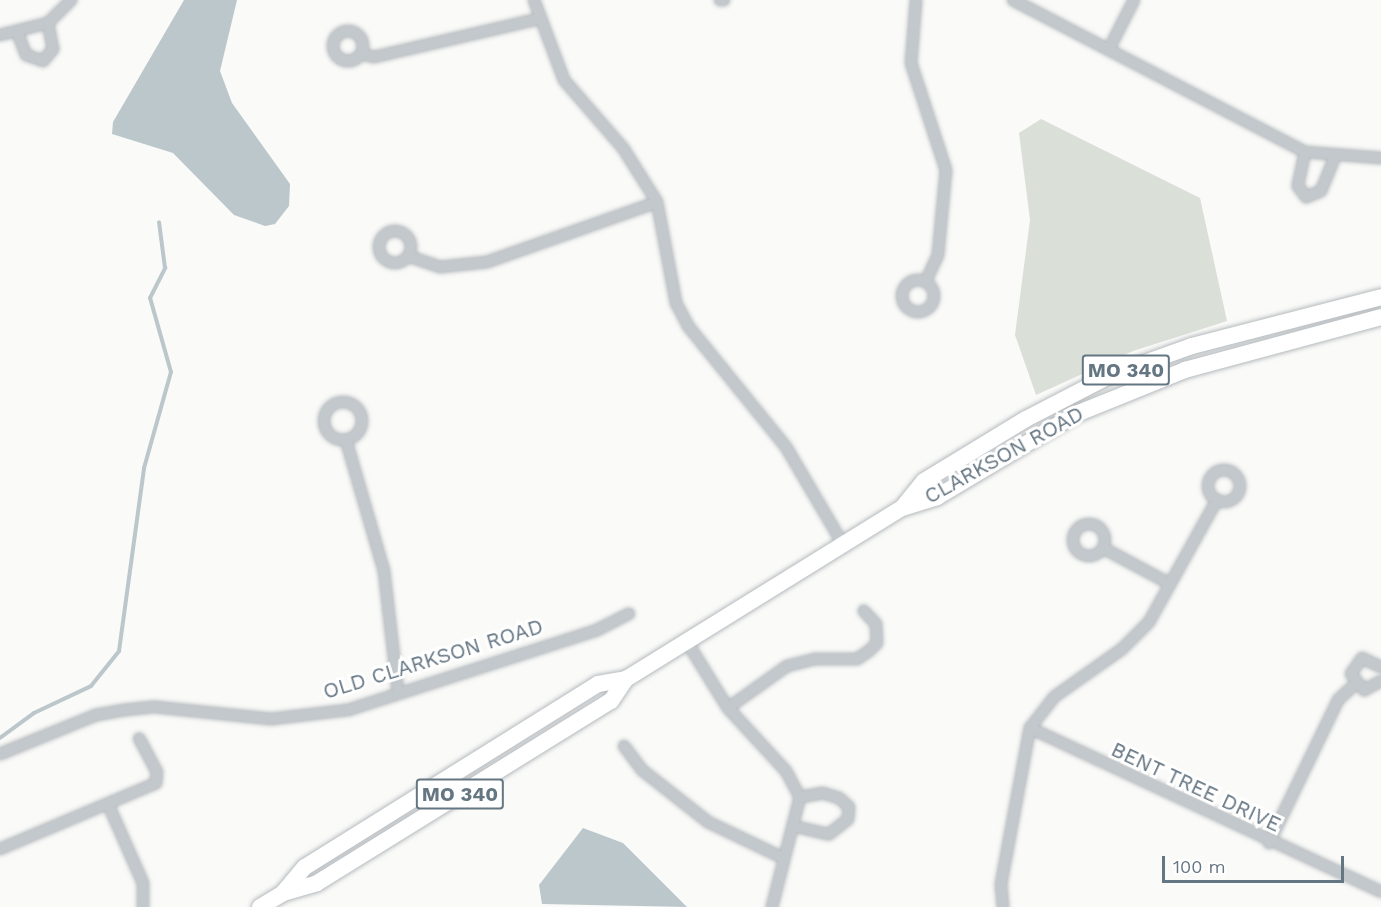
<!DOCTYPE html>
<style>
body{margin:0}
#map{position:relative;width:1381px;height:907px;overflow:hidden;background:#fafaf8;font-family:"Work Sans",sans-serif}
div>[style]{position:absolute}
.green>*{inset:0;background:#dadfd7}
.water>*{inset:0;background:#bbc7cb}
.stream>*{height:4px;margin:-2px;padding:0 2px;transform-origin:2px;border-radius:2px;background:#bbc7cb}
.roads{filter:drop-shadow(0 0 2px #b5babe) drop-shadow(0 0 2px #b5babe)}
.minor>*{height:10px;margin:-5px;padding:0 5px;transform-origin:5px;border-radius:5px;background:#c3c8cc}
.minor>.ring{margin:-5px;padding:0;box-sizing:content-box;background:none;border:10px solid #c3c8cc;border-radius:50%}
.primary>*{height:16px;margin:-8px;padding:0 8px;transform-origin:8px;border-radius:8px;background:#fff}
span{translate:-50% -50%;white-space:nowrap;text-align:center;line-height:1.15;-webkit-text-stroke:6px #fff;paint-order:stroke}
.shield-label span{padding:2px 4px;background:#fff;border:2px solid;border-radius:4px;-webkit-text-stroke-width:0}
.shield-label{font-size:20px;color:#657683;font-weight:700}
.street-label{font-size:21px;color:#657683}
.scale{position:absolute;left:1162px;top:856px;width:182px;height:27px;box-sizing:border-box;border:3px solid #657683;border-top:0;padding-left:8px;font-size:18px;line-height:21px;white-space:nowrap;color:#657683;-webkit-text-stroke:4px #fff;paint-order:stroke}
</style>
<div id="map">
<div class="green">
<i style="clip-path:polygon(1041px 119px,1200px 198px,1227px 321px,1133px 351px,1036px 395px,1015px 335px,1030px 220px,1019px 133px)"></i>
</div>
<div class="water">
<i style="clip-path:polygon(184px 0,237px 0,220px 71px,232px 103px,290px 184px,289px 206px,275px 224px,265px 226px,234px 215px,173px 153px,112px 134px,113px 122px)"></i>
<i style="clip-path:polygon(583px 828px,623px 843px,687px 907px,542px 904px,539px 885px)"></i>
</div>
<div class="stream">
<i style="left:0;top:738px;width:42px;rotate:-36.3deg"></i>
<i style="left:34px;top:713px;width:63px;rotate:-25.3deg"></i>
<i style="left:91px;top:686px;width:45px;rotate:-51.3deg"></i>
<i style="left:119px;top:651px;width:185px;rotate:-82.2deg"></i>
<i style="left:144px;top:468px;width:100px;rotate:-74.3deg"></i>
<i style="left:171px;top:372px;width:77px;rotate:-105.8deg"></i>
<i style="left:150px;top:298px;width:34px;rotate:-63deg"></i>
<i style="left:165px;top:268px;width:46px;rotate:-97.4deg"></i>
</div>
<div class="roads">
<div class="minor">
<i style="left:534px;top:0;width:85px;rotate:69.4deg"></i>
<i style="left:564px;top:80px;width:90px;rotate:49.1deg"></i>
<i style="left:623px;top:148px;width:64px;rotate:57.8deg"></i>
<i style="left:657px;top:202px;width:103px;rotate:79.3deg"></i>
<i style="left:676px;top:303px;width:26px;rotate:62deg"></i>
<i style="left:688px;top:326px;width:156px;rotate:51deg"></i>
<i style="left:786px;top:447px;width:113px;rotate:59.6deg"></i>
<i style="left:720px;top:0;width:4px"></i>
<i style="left:916px;top:0;width:63px;rotate:94.5deg"></i>
<i style="left:911px;top:63px;width:113px;rotate:71.9deg"></i>
<i style="left:946px;top:170px;width:85px;rotate:95.4deg"></i>
<i style="left:938px;top:255px;width:29px;rotate:115deg"></i>
<i style="left:1013px;top:0;width:329px;rotate:27.5deg"></i>
<i style="left:1305px;top:152px;width:76px;rotate:4.5deg"></i>
<i class="ring" style="left:333px;top:31px;width:20px;height:20px"></i>
<i style="left:18px;top:34px;width:22px;rotate:69deg"></i>
<i style="left:26px;top:55px;width:18px;rotate:19deg"></i>
<i style="left:43px;top:61px;width:16px;rotate:-50deg"></i>
<i style="left:53px;top:49px;width:26px;rotate:-101deg"></i>
<i style="left:0;top:35px;width:49px;rotate:-14deg"></i>
<i style="left:48px;top:23px;width:33px;rotate:-45deg"></i>
<i style="left:1109px;top:49px;width:55px;rotate:-63deg"></i>
<i style="left:361px;top:54px;width:13px;rotate:13deg"></i>
<i style="left:374px;top:57px;width:168px;rotate:-13deg"></i>
<i style="left:1305px;top:152px;width:35px;rotate:102deg"></i>
<i style="left:1298px;top:186px;width:14px;rotate:54deg"></i>
<i style="left:1306px;top:197px;width:16px;rotate:-22deg"></i>
<i style="left:1321px;top:191px;width:35px;rotate:-68deg"></i>
<i class="ring" style="left:379px;top:231px;width:22px;height:22px"></i>
<i style="left:408px;top:256px;width:34px;rotate:19deg"></i>
<i style="left:440px;top:267px;width:47px;rotate:-6.1deg"></i>
<i style="left:487px;top:262px;width:180px;rotate:-19.4deg"></i>
<i class="ring" style="left:902px;top:280px;width:22px;height:22px"></i>
<i class="ring" style="left:324px;top:402px;width:28px;height:28px"></i>
<i style="left:346px;top:440px;width:136px;rotate:73.8deg"></i>
<i style="left:384px;top:571px;width:122px;rotate:83.4deg"></i>
<i class="ring" style="left:1208px;top:470px;width:22px;height:22px"></i>
<i class="ring" style="left:1073px;top:524px;width:22px;height:22px"></i>
<i style="left:1103px;top:548px;width:76px;rotate:28.2deg"></i>
<i style="left:687px;top:642px;width:78px;rotate:58.2deg"></i>
<i style="left:728px;top:708px;width:86px;rotate:47.4deg"></i>
<i style="left:786px;top:771px;width:30px;rotate:62deg"></i>
<i style="left:800px;top:797px;width:114px;rotate:104.3deg"></i>
<i style="left:1381px;top:667px;width:21px;rotate:-155deg"></i>
<i style="left:1362px;top:658px;width:19px;rotate:125deg"></i>
<i style="left:1351px;top:674px;width:21px;rotate:51deg"></i>
<i style="left:1364px;top:690px;width:19px;rotate:-28deg"></i>
<i style="left:728px;top:708px;width:72px;rotate:-35.4deg"></i>
<i style="left:787px;top:666px;width:29px;rotate:-14deg"></i>
<i style="left:815px;top:659px;width:42px"></i>
<i style="left:857px;top:659px;width:14px;rotate:-34deg"></i>
<i style="left:869px;top:651px;width:11px;rotate:-45deg"></i>
<i style="left:877px;top:643px;width:19px;rotate:-93deg"></i>
<i style="left:876px;top:624px;width:18px;rotate:-133deg"></i>
<i style="left:1030px;top:728px;width:387px;rotate:25deg"></i>
<i style="left:624px;top:746px;width:30px;rotate:53deg"></i>
<i style="left:642px;top:770px;width:84px;rotate:38.2deg"></i>
<i style="left:708px;top:822px;width:81px;rotate:25.6deg"></i>
<i style="left:0;top:754px;width:104px;rotate:-22.1deg"></i>
<i style="left:96px;top:715px;width:28px;rotate:-10deg"></i>
<i style="left:124px;top:710px;width:31px;rotate:-6deg"></i>
<i style="left:155px;top:707px;width:117px;rotate:5.9deg"></i>
<i style="left:271px;top:719px;width:78px;rotate:-6.7deg"></i>
<i style="left:348px;top:710px;width:262px;rotate:-17.8deg"></i>
<i style="left:597px;top:630px;width:36px;rotate:-27deg"></i>
<i style="left:108px;top:804px;width:86px;rotate:66.1deg"></i>
<i style="left:143px;top:883px;width:24px;rotate:90deg"></i>
<i style="left:793px;top:826px;width:37px;rotate:13deg"></i>
<i style="left:829px;top:834px;width:24px;rotate:-38deg"></i>
<i style="left:848px;top:819px;width:12px;rotate:-85deg"></i>
<i style="left:849px;top:807px;width:13px;rotate:-138deg"></i>
<i style="left:839px;top:798px;width:17px;rotate:-163deg"></i>
<i style="left:823px;top:793px;width:23px;rotate:170deg"></i>
<i style="left:1269px;top:843px;width:159px;rotate:-64.2deg"></i>
<i style="left:1338px;top:700px;width:23px;rotate:-43deg"></i>
<i style="left:0;top:849px;width:169px;rotate:-22.9deg"></i>
<i style="left:156px;top:783px;width:11px;rotate:-85deg"></i>
<i style="left:157px;top:772px;width:38px;rotate:-118deg"></i>
<i style="left:1003px;top:907px;width:23px;rotate:-95deg"></i>
<i style="left:1001px;top:884px;width:159px;rotate:-79.5deg"></i>
<i style="left:1030px;top:728px;width:39px;rotate:-52deg"></i>
<i style="left:1054px;top:697px;width:83px;rotate:-35.2deg"></i>
<i style="left:1122px;top:649px;width:38px;rotate:-45deg"></i>
<i style="left:1149px;top:622px;width:140px;rotate:-60.9deg"></i>
</div>
<div class="primary">
<i style="left:903px;top:507px;width:33px;rotate:-51deg"></i>
<i style="left:924px;top:481px;width:119px;rotate:-31.3deg"></i>
<i style="left:1026px;top:419px;width:96px;rotate:-27.4deg"></i>
<i style="left:1111px;top:375px;width:86px;rotate:-19.7deg"></i>
<i style="left:1192px;top:346px;width:195px;rotate:-14.5deg"></i>
<i style="left:283px;top:893px;width:34px;rotate:-50deg"></i>
<i style="left:305px;top:867px;width:345px;rotate:-32deg"></i>
<i style="left:598px;top:684px;width:28px;rotate:-10deg"></i>
<i style="left:626px;top:679px;width:325px;rotate:-31.8deg"></i>
<i style="left:902px;top:508px;width:37px;rotate:-17deg"></i>
<i style="left:937px;top:497px;width:162px;rotate:-30.8deg"></i>
<i style="left:1076px;top:414px;width:118px;rotate:-22deg"></i>
<i style="left:1185px;top:370px;width:203px;rotate:-15.1deg"></i>
<i style="left:260px;top:907px;width:27px;rotate:-31deg"></i>
<i style="left:283px;top:893px;width:35px;rotate:-16deg"></i>
<i style="left:317px;top:883px;width:346px;rotate:-31.8deg"></i>
<i style="left:611px;top:701px;width:27px;rotate:-56deg"></i>
</div>
</div>
<div class="shield-label">
<span style="left:1126px;top:370px">MO 340</span>
<span style="left:460px;top:794px">MO 340</span>
</div>
<div class="street-label">
<span style="left:1004px;top:455px;rotate:-29deg">CLARKSON ROAD</span>
<span style="left:433px;top:659px;rotate:-17deg">OLD CLARKSON ROAD</span>
<span style="left:1196px;top:787px;rotate:25deg">BENT TREE DRIVE</span>
</div>
<div class="scale">100 m</div>
</div>
